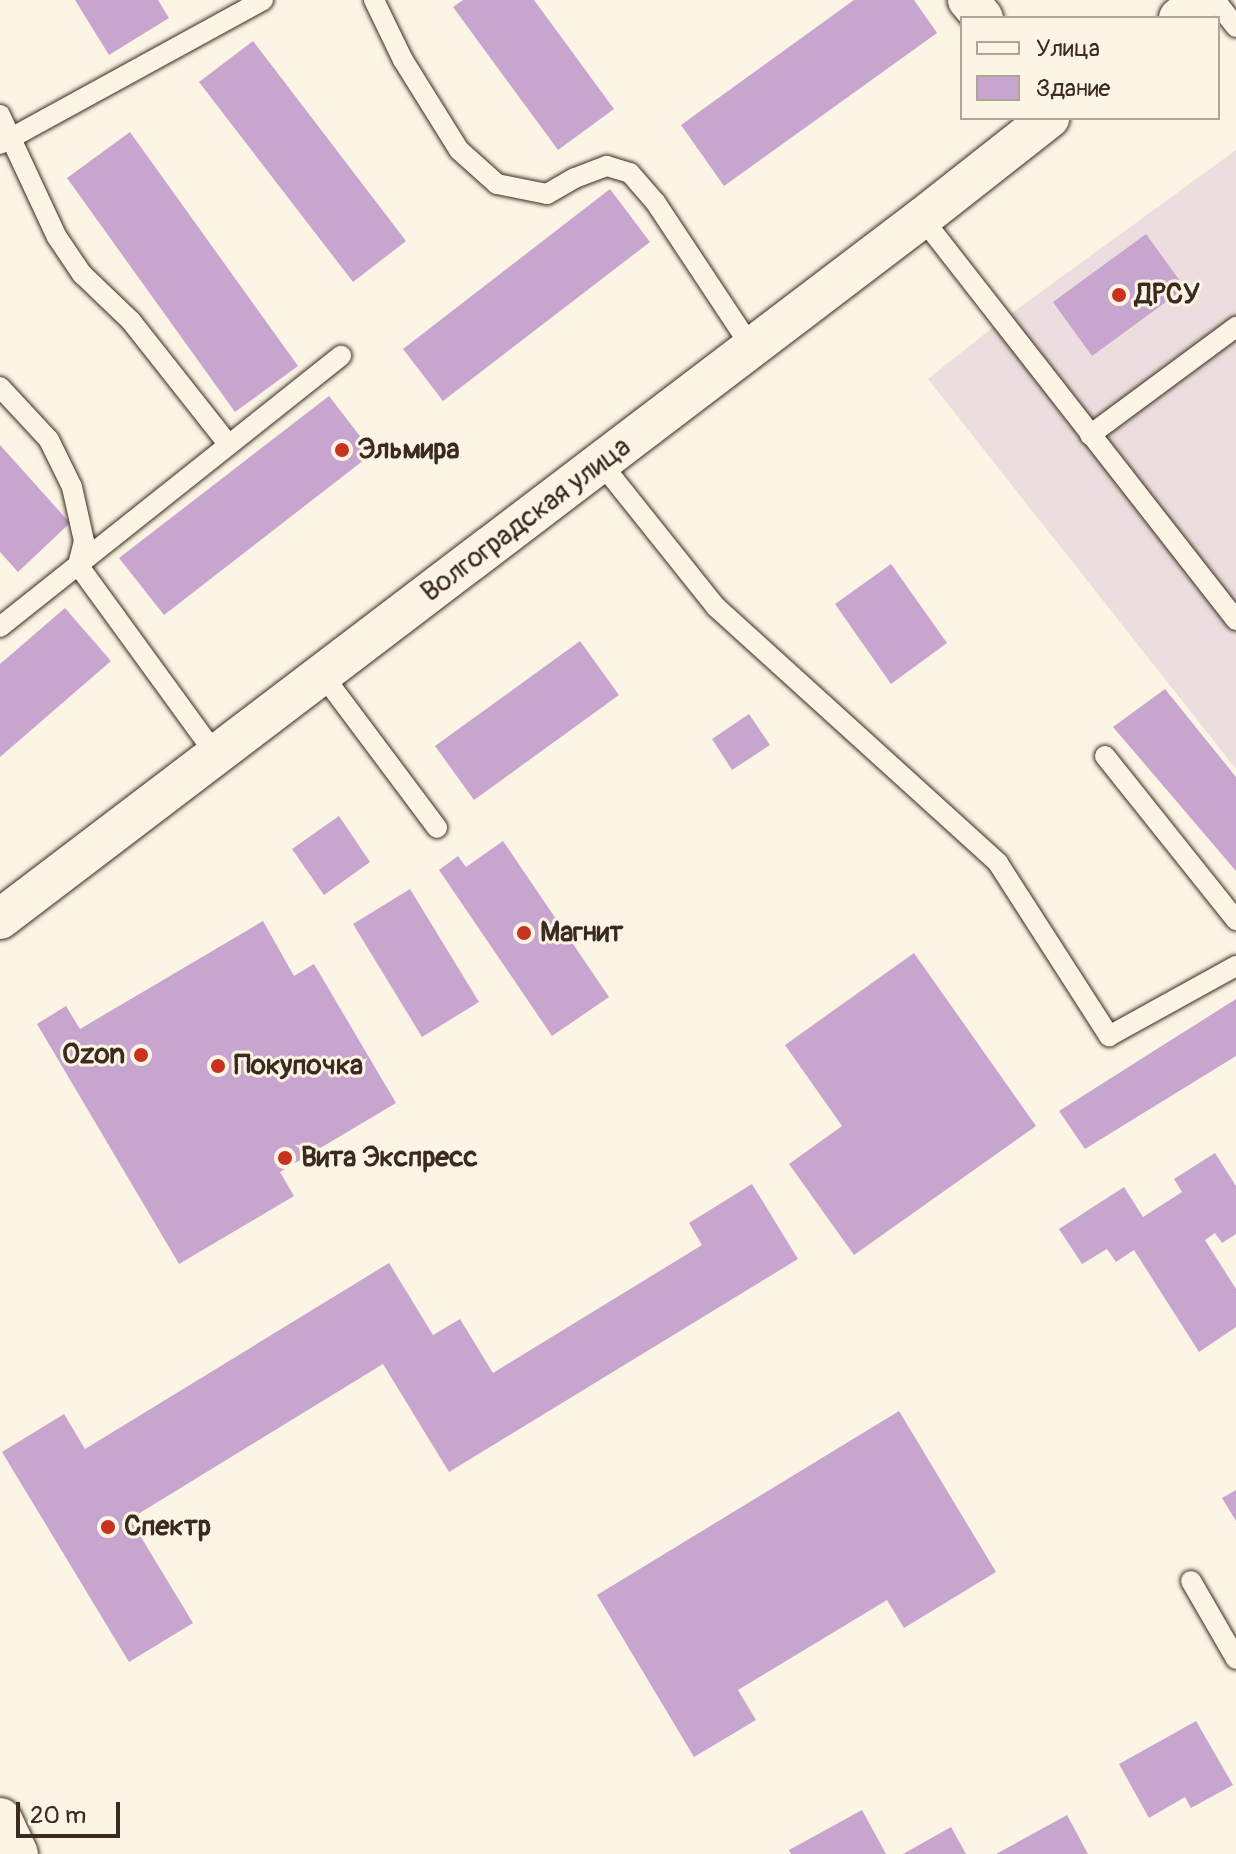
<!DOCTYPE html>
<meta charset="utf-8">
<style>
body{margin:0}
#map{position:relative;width:1236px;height:1854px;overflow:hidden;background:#fcf5e5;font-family:Pangolin,sans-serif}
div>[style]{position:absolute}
.built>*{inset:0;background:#ecddde}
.building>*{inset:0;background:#c8a5ce}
.roads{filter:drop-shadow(0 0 2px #3b2a1e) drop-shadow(0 0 2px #3b2a1e)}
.service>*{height:20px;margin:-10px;padding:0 10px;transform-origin:10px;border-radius:10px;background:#fcf5e5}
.minor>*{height:40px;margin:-20px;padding:0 20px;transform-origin:20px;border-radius:20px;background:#fcf5e5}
.tertiary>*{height:44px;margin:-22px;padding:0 22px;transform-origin:22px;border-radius:22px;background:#fcf5e5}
.dots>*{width:22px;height:22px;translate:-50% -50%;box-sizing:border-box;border:4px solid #fcf5e5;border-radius:50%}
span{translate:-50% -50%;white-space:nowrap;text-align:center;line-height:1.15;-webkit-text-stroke:6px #fcf5e5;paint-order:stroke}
.poi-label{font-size:28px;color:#3b2a1e;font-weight:700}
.left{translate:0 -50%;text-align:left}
.right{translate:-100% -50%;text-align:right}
.street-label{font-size:28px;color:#3b2a1e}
.legend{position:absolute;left:960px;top:16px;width:260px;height:104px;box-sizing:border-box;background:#fcf5e5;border:2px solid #afa495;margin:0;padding:10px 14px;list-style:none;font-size:24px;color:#3b2a1e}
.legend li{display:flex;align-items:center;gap:16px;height:40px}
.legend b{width:40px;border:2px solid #afa495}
.scale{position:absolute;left:16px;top:1802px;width:104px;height:36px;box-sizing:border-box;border:4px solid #3b2a1e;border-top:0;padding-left:10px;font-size:24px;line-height:28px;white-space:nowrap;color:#3b2a1e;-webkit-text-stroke:6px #fcf5e5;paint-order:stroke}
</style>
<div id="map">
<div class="built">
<i style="clip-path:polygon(1236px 150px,1236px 769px,928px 379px,1001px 321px)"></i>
</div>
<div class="building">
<i style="clip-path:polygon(75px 0,158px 0,169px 18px,109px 55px)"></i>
<i style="clip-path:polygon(463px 0,534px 0,614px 109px,558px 150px,453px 7px)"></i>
<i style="clip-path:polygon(854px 0,914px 0,937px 33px,724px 186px,681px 125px)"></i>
<i style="clip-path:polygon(253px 41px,406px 241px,353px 282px,199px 82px)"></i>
<i style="clip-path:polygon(130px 132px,298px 366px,235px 412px,67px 178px)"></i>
<i style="clip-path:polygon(610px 189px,650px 242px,443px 401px,403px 349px)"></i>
<i style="clip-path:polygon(1146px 234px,1185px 288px,1092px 356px,1053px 302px)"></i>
<i style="clip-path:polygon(329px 396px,373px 453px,164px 615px,119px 558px)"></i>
<i style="clip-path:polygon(0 445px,70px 523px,18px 572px,0 552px)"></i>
<i style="clip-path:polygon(891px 564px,947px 643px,891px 684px,835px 604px)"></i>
<i style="clip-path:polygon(65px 608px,111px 661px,0 757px,0 664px)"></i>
<i style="clip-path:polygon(580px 641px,619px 695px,474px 800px,435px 746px)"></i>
<i style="clip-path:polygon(1165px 689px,1236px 777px,1236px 871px,1113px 727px)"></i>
<i style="clip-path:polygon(749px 714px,770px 745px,732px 770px,712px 739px)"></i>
<i style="clip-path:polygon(339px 816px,370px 862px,324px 895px,292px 849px)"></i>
<i style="clip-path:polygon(503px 841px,609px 997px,552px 1036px,439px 870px,458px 856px,466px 867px)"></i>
<i style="clip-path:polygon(410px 889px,479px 1002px,422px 1037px,353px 924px)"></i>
<i style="clip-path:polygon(263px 921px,294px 976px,314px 964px,396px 1103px,280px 1172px,294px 1196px,179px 1264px,37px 1024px,66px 1006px,80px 1029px)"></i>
<i style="clip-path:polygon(914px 953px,1036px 1126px,854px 1255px,789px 1164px,842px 1126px,785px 1045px)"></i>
<i style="clip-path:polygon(1236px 999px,1236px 1056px,1085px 1149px,1059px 1111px)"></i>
<i style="clip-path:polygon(1215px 1153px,1236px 1186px,1236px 1234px,1222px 1243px,1215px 1233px,1205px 1240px,1236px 1289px,1236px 1327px,1199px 1352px,1134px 1250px,1116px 1262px,1107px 1249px,1082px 1264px,1059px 1229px,1124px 1187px,1143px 1217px,1182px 1192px,1174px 1179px)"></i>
<i style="clip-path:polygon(752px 1184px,798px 1259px,449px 1472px,383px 1364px,130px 1519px,193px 1623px,129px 1662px,2px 1452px,64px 1414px,85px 1449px,389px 1263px,433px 1335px,460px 1319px,493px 1373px,702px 1245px,689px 1223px)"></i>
<i style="clip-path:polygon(899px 1411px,996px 1572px,904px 1628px,887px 1600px,738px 1690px,756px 1720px,694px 1757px,597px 1595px)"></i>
<i style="clip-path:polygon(1236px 1490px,1236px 1521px,1222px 1498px)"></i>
<i style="clip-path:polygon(1196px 1721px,1233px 1785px,1191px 1808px,1185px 1797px,1149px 1818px,1119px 1764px)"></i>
<i style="clip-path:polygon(862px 1810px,886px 1854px,791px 1854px,789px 1850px)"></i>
<i style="clip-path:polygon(1067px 1815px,1088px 1854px,996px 1854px)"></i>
<i style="clip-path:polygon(951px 1827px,966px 1854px,903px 1854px)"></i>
</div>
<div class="roads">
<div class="service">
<i style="left:374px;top:0;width:67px;rotate:64.2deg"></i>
<i style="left:403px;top:60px;width:106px;rotate:58.1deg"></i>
<i style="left:459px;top:150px;width:51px;rotate:41.8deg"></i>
<i style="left:497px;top:184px;width:51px;rotate:11.3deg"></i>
<i style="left:547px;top:194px;width:32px;rotate:-30deg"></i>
<i style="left:575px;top:178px;width:34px;rotate:-21deg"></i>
<i style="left:607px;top:166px;width:24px;rotate:17deg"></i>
<i style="left:630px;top:173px;width:40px;rotate:49deg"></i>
<i style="left:656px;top:203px;width:174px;rotate:56.5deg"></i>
<i style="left:1215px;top:0;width:34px;rotate:52deg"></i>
<i style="left:0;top:115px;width:135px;rotate:65deg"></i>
<i style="left:57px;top:237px;width:45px;rotate:56deg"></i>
<i style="left:82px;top:274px;width:68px;rotate:43.8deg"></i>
<i style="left:131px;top:321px;width:158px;rotate:51.7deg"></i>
<i style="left:0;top:144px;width:300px;rotate:-28.7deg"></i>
<i style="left:922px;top:218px;width:510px;rotate:52.01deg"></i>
<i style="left:0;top:387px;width:72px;rotate:47.2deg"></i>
<i style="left:49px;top:440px;width:52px;rotate:63.9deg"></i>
<i style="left:72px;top:487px;width:55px;rotate:77.5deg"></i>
<i style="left:84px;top:541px;width:25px;rotate:104deg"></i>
<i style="left:78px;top:565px;width:235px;rotate:54deg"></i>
<i style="left:1090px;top:435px;width:182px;rotate:-36.5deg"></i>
<i style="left:601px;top:463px;width:184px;rotate:51.4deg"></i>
<i style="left:716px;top:607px;width:381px;rotate:42.2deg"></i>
<i style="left:998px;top:863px;width:206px;rotate:57.3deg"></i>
<i style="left:1109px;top:1036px;width:145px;rotate:-28.9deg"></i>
<i style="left:0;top:627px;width:436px;rotate:-38.5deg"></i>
<i style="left:322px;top:674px;width:192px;rotate:53.2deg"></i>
<i style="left:1105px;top:756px;width:210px;rotate:51.4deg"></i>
<i style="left:1191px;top:1581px;width:90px;rotate:60deg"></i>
</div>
<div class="minor">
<i style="left:968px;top:0;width:23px;rotate:50deg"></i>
<i style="left:1179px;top:18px;width:29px;rotate:-38deg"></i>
<i style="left:0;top:919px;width:1158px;rotate:-37.25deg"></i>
<i style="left:922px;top:218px;width:162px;rotate:-38.2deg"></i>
</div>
<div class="tertiary">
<i style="left:0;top:1820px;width:38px;rotate:65deg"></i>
</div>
</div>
<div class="dots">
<i style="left:1119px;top:295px;background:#c8321e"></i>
<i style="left:342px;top:450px;background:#c8321e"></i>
<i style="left:524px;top:933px;background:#c8321e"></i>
<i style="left:141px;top:1055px;background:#c8321e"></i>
<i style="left:218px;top:1066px;background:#c8321e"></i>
<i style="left:285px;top:1158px;background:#c8321e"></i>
<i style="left:108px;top:1527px;background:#c8321e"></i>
</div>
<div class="poi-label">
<span class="left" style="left:1135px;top:295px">ДРСУ</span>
<span class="left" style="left:358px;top:450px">Эльмира</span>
<span class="left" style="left:540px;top:933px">Магнит</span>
<span class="right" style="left:125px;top:1055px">Ozon</span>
<span class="left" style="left:234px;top:1066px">Покупочка</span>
<span class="left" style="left:301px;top:1158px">Вита Экспресс</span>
<span class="left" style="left:124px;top:1527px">Спектр</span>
</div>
<div class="street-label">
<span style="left:526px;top:520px;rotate:-37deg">Волгоградская улица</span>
</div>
<ul class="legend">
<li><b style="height:10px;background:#fcf5e5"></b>Улица</li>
<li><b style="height:22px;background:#c8a5ce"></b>Здание</li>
</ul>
<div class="scale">20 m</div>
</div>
